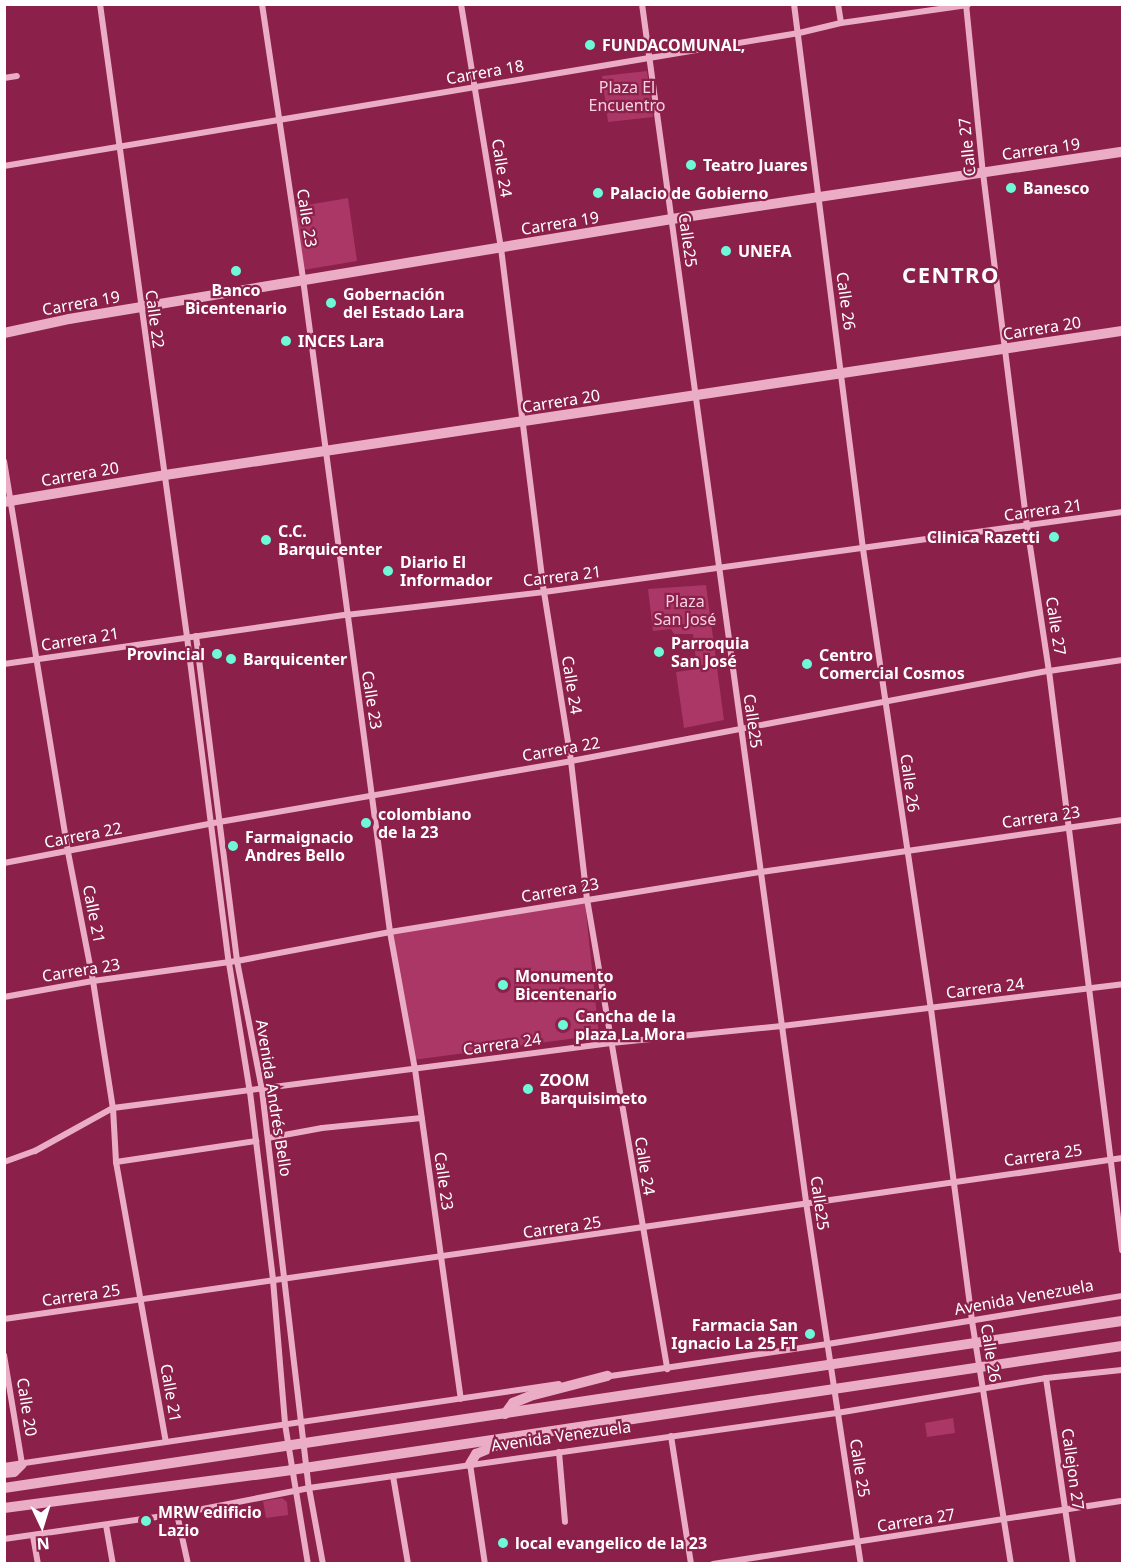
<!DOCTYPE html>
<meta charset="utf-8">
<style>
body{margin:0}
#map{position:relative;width:1127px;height:1568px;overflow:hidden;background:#8b204a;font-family:"Noto Sans",sans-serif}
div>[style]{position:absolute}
.green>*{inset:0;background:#aa3766}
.minor>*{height:6px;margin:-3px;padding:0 3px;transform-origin:3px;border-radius:3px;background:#ebadc6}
.tertiary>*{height:10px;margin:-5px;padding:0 5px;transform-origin:5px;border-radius:5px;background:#ebadc6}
.dots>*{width:16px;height:16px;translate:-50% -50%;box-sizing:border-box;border:3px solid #8b204a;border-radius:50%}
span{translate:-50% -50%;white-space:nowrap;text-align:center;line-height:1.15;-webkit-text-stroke:4.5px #8b204a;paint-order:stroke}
.poi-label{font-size:16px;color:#fff;font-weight:700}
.left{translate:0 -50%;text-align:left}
.right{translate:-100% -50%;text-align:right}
.street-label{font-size:16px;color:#fff}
.park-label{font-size:16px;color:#f8d2e1}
.district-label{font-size:22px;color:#fff;font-weight:700;letter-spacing:1.5px}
.frame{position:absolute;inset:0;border:6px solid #fff;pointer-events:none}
.north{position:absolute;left:12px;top:1496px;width:60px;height:60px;-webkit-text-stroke:4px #8b204a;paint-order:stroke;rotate:176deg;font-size:16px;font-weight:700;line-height:24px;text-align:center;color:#fff}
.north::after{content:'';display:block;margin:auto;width:21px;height:27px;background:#fff;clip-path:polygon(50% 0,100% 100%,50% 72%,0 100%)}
</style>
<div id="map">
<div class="green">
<i style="clip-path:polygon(647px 71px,653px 117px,608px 122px,602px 76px)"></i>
<i style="clip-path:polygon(348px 198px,357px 261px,303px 270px,295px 207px)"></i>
<i style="clip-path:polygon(706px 585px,724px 720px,684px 728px,676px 672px,697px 669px,693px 634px,674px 634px,671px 629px,653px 631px,648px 589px)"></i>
<i style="clip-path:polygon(585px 903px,599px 1035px,413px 1060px,393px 933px)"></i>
<i style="clip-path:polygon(953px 1418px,955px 1433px,927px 1437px,925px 1423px)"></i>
<i style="clip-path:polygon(282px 1498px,287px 1502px,288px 1515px,266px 1518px,263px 1501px)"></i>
</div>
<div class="minor">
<i style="left:100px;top:4px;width:639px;rotate:82.17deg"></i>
<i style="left:187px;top:637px;width:329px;rotate:82.7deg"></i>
<i style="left:229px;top:963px;width:131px;rotate:80.8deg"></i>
<i style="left:250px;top:1092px;width:189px;rotate:83deg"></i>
<i style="left:273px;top:1280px;width:144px;rotate:85.2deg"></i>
<i style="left:285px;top:1424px;width:142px;rotate:80.7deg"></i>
<i style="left:262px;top:4px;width:278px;rotate:81.5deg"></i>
<i style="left:303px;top:279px;width:659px;rotate:82.41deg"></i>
<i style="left:390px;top:932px;width:139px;rotate:79.7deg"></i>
<i style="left:415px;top:1069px;width:333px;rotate:82.1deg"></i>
<i style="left:461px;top:4px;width:247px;rotate:80.7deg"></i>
<i style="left:501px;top:248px;width:347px;rotate:82.9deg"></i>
<i style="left:544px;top:592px;width:171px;rotate:80.9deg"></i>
<i style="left:571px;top:761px;width:139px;rotate:83.4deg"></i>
<i style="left:587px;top:899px;width:477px;rotate:80.3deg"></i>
<i style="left:642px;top:4px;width:1209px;rotate:82.2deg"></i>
<i style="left:806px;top:1202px;width:366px;rotate:81.4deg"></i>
<i style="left:794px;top:4px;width:549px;rotate:82.78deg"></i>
<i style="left:863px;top:549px;width:465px;rotate:81.6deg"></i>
<i style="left:931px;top:1009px;width:315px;rotate:82.5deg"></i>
<i style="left:972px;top:1321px;width:246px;rotate:80.9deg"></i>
<i style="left:838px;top:4px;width:19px;rotate:81deg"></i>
<i style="left:966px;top:4px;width:170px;rotate:84.3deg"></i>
<i style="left:983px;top:173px;width:356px;rotate:82.9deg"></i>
<i style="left:1027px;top:526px;width:147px;rotate:81.4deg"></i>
<i style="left:1049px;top:671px;width:584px;rotate:82.81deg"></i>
<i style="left:4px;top:78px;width:13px;rotate:-9deg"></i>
<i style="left:4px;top:166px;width:806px;rotate:-9.5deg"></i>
<i style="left:799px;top:33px;width:43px;rotate:-13.4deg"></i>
<i style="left:841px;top:23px;width:128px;rotate:-8.1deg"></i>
<i style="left:4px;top:461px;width:396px;rotate:80.7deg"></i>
<i style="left:68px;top:852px;width:131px;rotate:79deg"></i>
<i style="left:93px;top:981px;width:129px;rotate:81.1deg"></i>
<i style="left:113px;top:1108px;width:54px;rotate:86.8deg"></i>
<i style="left:116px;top:1162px;width:284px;rotate:79.9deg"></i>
<i style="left:196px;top:636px;width:328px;rotate:82.8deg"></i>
<i style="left:237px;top:961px;width:131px;rotate:79deg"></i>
<i style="left:262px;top:1090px;width:401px;rotate:83.3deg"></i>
<i style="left:309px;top:1488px;width:77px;rotate:79.6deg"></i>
<i style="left:4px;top:664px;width:345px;rotate:-8.2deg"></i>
<i style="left:346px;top:615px;width:199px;rotate:-6.6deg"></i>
<i style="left:544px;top:592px;width:584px;rotate:-7.88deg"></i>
<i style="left:4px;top:863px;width:219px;rotate:-10.8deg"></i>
<i style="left:219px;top:822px;width:357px;rotate:-9.8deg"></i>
<i style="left:571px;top:761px;width:486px;rotate:-10.7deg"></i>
<i style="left:1049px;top:671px;width:74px;rotate:-8.6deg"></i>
<i style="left:4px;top:997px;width:90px;rotate:-10.2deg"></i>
<i style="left:93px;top:981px;width:145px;rotate:-7.9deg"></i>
<i style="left:237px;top:961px;width:156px;rotate:-10.7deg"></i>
<i style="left:390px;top:932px;width:376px;rotate:-9.2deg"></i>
<i style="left:761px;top:872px;width:365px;rotate:-8.2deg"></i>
<i style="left:268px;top:1138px;width:55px;rotate:-10.5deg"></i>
<i style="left:322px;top:1128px;width:100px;rotate:-5.7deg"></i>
<i style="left:4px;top:1162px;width:33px;rotate:-20deg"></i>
<i style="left:35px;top:1151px;width:89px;rotate:-28.9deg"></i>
<i style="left:113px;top:1108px;width:502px;rotate:-7.44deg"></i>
<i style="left:611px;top:1043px;width:172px;rotate:-5.7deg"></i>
<i style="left:782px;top:1026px;width:343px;rotate:-7deg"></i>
<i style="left:116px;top:1162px;width:142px;rotate:-8.5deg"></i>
<i style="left:4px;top:1319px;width:1130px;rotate:-8.19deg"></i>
<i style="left:4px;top:1355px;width:110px;rotate:80.6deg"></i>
<i style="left:604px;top:1377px;width:226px;rotate:-8.4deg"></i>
<i style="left:828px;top:1344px;width:298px;rotate:-9.3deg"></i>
<i style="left:1046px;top:1378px;width:188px;rotate:81.7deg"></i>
<i style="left:671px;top:1436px;width:130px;rotate:81.1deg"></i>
<i style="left:559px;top:1452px;width:70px;rotate:85.1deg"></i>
<i style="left:470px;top:1464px;width:101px;rotate:81.5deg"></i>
<i style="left:4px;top:1466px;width:561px;rotate:-8.4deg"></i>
<i style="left:393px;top:1476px;width:89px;rotate:80.3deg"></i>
<i style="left:177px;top:1514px;width:51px;rotate:77.6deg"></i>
<i style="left:106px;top:1525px;width:40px;rotate:80deg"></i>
<i style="left:33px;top:1536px;width:28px;rotate:80deg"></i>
<i style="left:4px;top:1539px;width:175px;rotate:-8.2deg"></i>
<i style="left:177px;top:1514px;width:135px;rotate:-11.1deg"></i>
<i style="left:309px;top:1488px;width:533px;rotate:-8.08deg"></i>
<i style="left:837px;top:1413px;width:212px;rotate:-9.5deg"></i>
<i style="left:1046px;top:1378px;width:76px;rotate:-6deg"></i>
<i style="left:713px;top:1564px;width:414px;rotate:-8.8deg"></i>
</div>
<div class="tertiary">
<i style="left:4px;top:333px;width:66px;rotate:-12.2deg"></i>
<i style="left:69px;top:319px;width:611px;rotate:-9.42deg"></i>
<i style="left:672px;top:219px;width:455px;rotate:-8.5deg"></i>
<i style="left:4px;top:502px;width:163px;rotate:-9.5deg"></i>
<i style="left:165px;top:475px;width:968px;rotate:-8.56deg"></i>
<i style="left:505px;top:1414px;width:14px;rotate:-54deg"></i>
<i style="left:513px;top:1403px;width:18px;rotate:-22deg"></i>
<i style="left:530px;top:1396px;width:80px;rotate:-14.6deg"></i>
<i style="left:470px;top:1464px;width:12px;rotate:-59deg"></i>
<i style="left:476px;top:1454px;width:26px;rotate:-23deg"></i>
<i style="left:4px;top:1473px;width:10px;rotate:-6deg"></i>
<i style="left:14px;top:1472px;width:11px;rotate:-45deg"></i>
<i style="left:4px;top:1488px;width:1130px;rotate:-8.5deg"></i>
<i style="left:4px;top:1508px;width:290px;rotate:-7.5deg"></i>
<i style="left:291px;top:1470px;width:840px;rotate:-8.49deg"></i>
</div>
<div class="dots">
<i style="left:590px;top:45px;background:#6df9d7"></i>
<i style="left:691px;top:165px;background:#6df9d7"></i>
<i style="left:1011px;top:188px;background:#6df9d7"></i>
<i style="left:598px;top:193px;background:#6df9d7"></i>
<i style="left:726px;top:251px;background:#6df9d7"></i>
<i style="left:236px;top:271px;background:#6df9d7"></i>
<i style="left:331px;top:303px;background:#6df9d7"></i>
<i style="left:286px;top:341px;background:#6df9d7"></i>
<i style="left:1054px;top:537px;background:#6df9d7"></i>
<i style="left:266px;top:540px;background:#6df9d7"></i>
<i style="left:388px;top:571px;background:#6df9d7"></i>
<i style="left:659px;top:652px;background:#6df9d7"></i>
<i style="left:217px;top:654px;background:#6df9d7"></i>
<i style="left:231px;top:659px;background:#6df9d7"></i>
<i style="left:807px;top:664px;background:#6df9d7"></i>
<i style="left:366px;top:823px;background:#6df9d7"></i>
<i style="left:233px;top:846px;background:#6df9d7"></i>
<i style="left:503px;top:985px;background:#6df9d7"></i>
<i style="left:563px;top:1025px;background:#6df9d7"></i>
<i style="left:528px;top:1089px;background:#6df9d7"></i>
<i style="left:810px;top:1334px;background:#6df9d7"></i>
<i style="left:146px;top:1521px;background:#6df9d7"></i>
<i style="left:503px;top:1543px;background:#6df9d7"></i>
</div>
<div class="poi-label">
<span class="left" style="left:602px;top:45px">FUNDACOMUNAL,</span>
<span class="left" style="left:703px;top:165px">Teatro Juares</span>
<span class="left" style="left:1023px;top:188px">Banesco</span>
<span class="left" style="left:610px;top:193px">Palacio de Gobierno</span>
<span class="left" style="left:738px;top:251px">UNEFA</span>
<span style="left:236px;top:299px">Banco<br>Bicentenario</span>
<span class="left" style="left:343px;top:303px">Gobernación<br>del Estado Lara</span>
<span class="left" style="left:298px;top:341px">INCES Lara</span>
<span class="left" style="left:278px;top:540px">C.C.<br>Barquicenter</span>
<span class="right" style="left:1040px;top:537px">Clinica Razetti</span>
<span class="left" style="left:400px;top:571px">Diario El<br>Informador</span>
<span class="left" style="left:671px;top:652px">Parroquia<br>San José</span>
<span class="right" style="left:205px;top:654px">Provincial</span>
<span class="left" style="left:819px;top:664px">Centro<br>Comercial Cosmos</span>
<span class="left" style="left:243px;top:659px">Barquicenter</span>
<span class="left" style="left:378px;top:823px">colombiano<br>de la 23</span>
<span class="left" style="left:245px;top:846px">Farmaignacio<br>Andres Bello</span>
<span class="left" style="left:515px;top:985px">Monumento<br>Bicentenario</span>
<span class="left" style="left:575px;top:1025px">Cancha de la<br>plaza La Mora</span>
<span class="left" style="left:540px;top:1089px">ZOOM<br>Barquisimeto</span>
<span class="right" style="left:798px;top:1334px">Farmacia San<br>Ignacio La 25 FT</span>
<span class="left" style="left:158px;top:1521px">MRW edificio<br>Lazio</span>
<span class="left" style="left:515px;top:1543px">local evangelico de la 23</span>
</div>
<div class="street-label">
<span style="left:485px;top:72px;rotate:-10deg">Carrera 18</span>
<span style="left:967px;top:147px;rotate:-96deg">Calle 27</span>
<span style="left:1041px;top:149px;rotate:-8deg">Carrera 19</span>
<span style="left:502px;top:168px;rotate:81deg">Calle 24</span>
<span style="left:307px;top:218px;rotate:81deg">Calle 23</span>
<span style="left:560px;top:223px;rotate:-9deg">Carrera 19</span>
<span style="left:688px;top:240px;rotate:82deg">Calle25</span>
<span style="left:846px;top:301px;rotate:82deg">Calle 26</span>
<span style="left:81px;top:303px;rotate:-10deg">Carrera 19</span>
<span style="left:155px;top:319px;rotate:82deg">Calle 22</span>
<span style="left:1042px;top:328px;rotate:-9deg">Carrera 20</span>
<span style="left:561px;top:401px;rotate:-9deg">Carrera 20</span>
<span style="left:80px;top:474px;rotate:-10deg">Carrera 20</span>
<span style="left:1043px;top:510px;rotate:-8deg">Carrera 21</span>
<span style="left:562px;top:576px;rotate:-7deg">Carrera 21</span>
<span style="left:1056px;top:626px;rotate:81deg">Calle 27</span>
<span style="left:80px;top:639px;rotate:-9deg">Carrera 21</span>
<span style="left:572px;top:685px;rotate:81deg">Calle 24</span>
<span style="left:372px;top:700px;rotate:81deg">Calle 23</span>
<span style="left:753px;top:721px;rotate:82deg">Calle25</span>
<span style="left:561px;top:749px;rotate:-10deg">Carrera 22</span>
<span style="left:910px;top:783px;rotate:82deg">Calle 26</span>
<span style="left:1041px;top:817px;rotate:-8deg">Carrera 23</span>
<span style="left:83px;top:835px;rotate:-11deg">Carrera 22</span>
<span style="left:560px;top:890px;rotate:-10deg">Carrera 23</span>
<span style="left:94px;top:914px;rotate:79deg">Calle 21</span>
<span style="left:81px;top:970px;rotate:-9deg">Carrera 23</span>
<span style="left:985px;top:988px;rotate:-7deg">Carrera 24</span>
<span style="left:502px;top:1044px;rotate:-8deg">Carrera 24</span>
<span style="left:274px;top:1098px;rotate:81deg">Avenida Andrés Bello</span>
<span style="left:1043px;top:1155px;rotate:-8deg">Carrera 25</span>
<span style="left:645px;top:1166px;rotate:81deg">Calle 24</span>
<span style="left:444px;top:1181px;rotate:82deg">Calle 23</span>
<span style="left:820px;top:1203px;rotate:82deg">Calle25</span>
<span style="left:562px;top:1227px;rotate:-8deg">Carrera 25</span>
<span style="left:81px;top:1295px;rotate:-8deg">Carrera 25</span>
<span style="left:1024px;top:1297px;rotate:-10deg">Avenida Venezuela</span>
<span style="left:991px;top:1353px;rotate:81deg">Calle 26</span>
<span style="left:171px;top:1393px;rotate:80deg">Calle 21</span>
<span style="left:27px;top:1407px;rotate:81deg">Calle 20</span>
<span style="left:561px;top:1436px;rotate:-8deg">Avenida Venezuela</span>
<span style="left:860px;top:1468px;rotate:81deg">Calle 25</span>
<span style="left:1073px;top:1469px;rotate:82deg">Callejon 27</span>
<span style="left:916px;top:1520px;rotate:-9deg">Carrera 27</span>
</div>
<div class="park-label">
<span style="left:627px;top:96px">Plaza El<br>Encuentro</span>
<span style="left:685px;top:610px">Plaza<br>San José</span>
</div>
<div class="district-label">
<span style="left:951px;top:275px">CENTRO</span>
</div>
<div class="frame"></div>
<div class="north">N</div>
</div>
